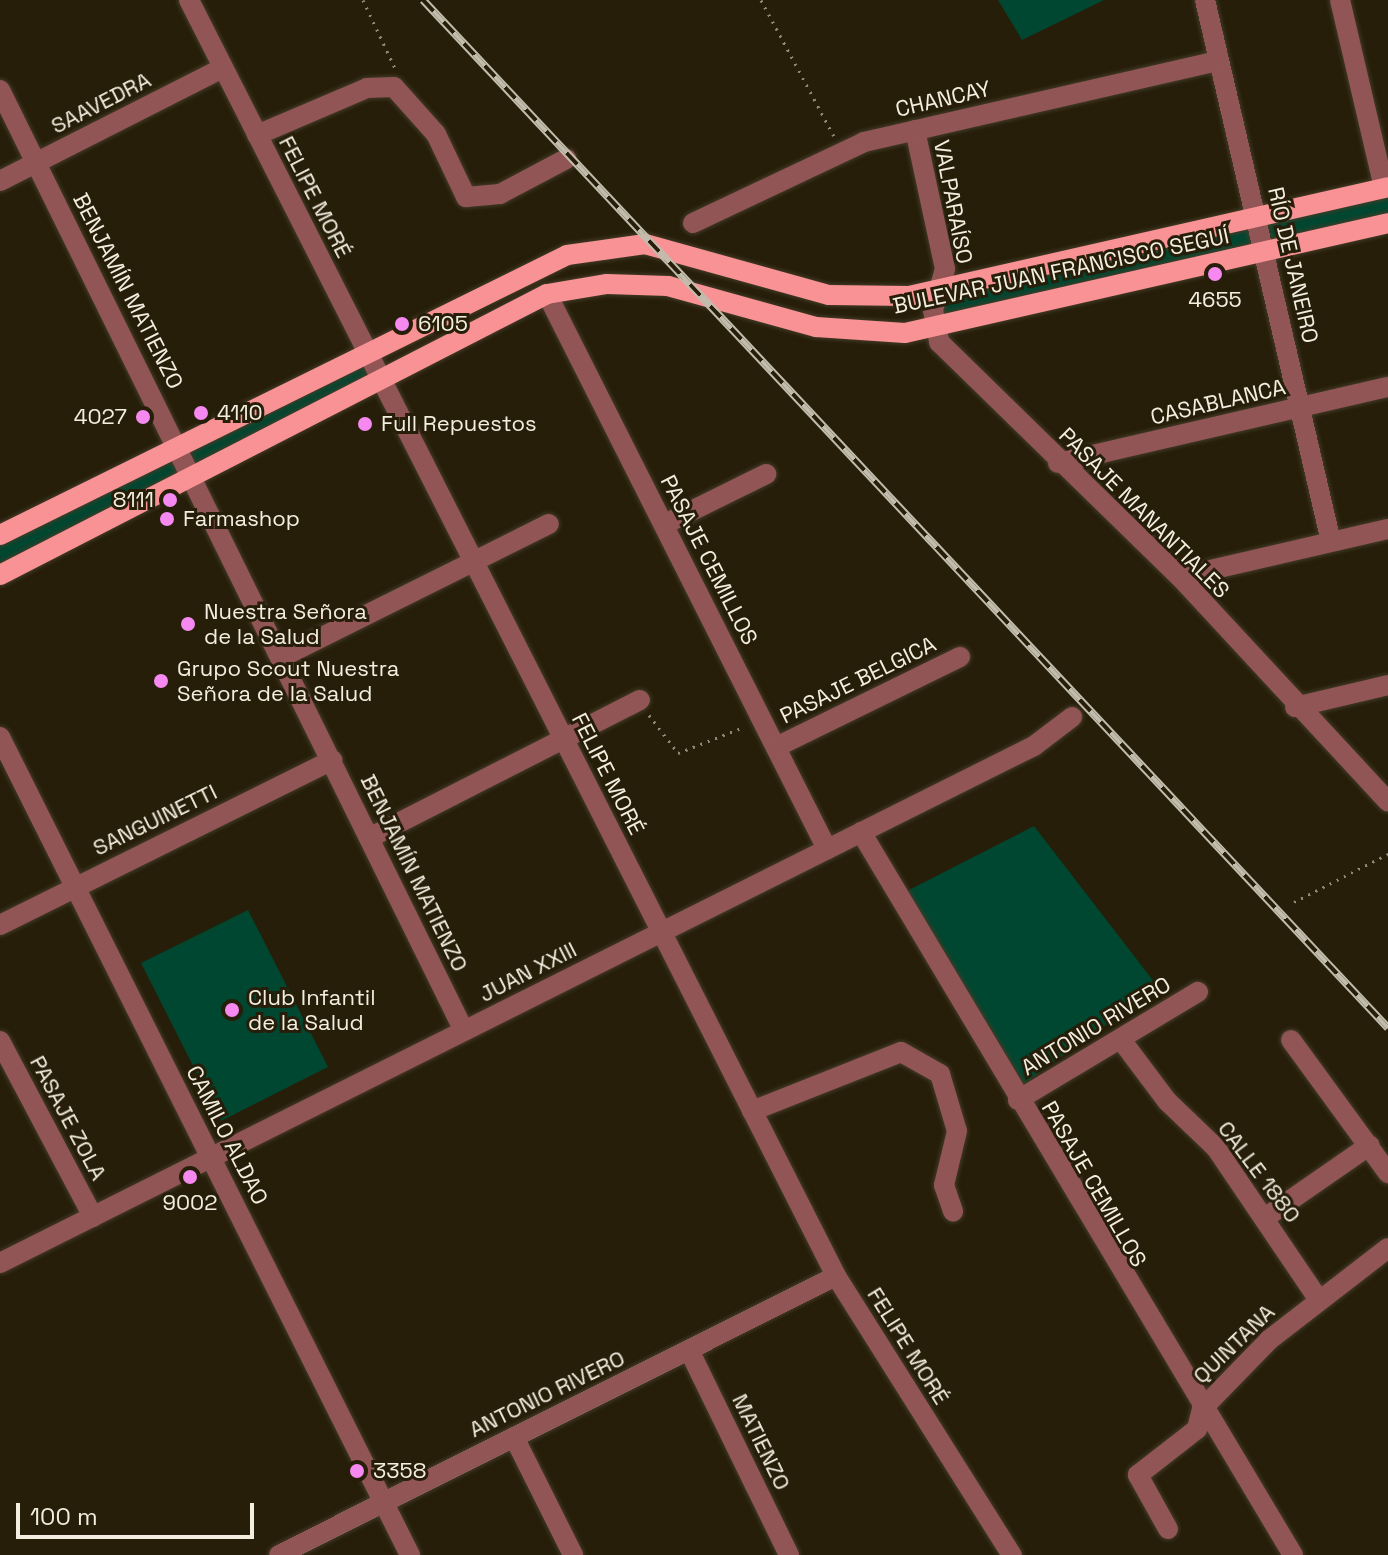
<!DOCTYPE html>
<meta charset="utf-8">
<style>
body{margin:0}
#map{position:relative;width:1388px;height:1555px;overflow:hidden;background:#261e09;font-family:"Space Grotesk",sans-serif}
div>[style]{position:absolute}
.green>*{inset:0;background:#004731}
.path>*{height:3px;margin-top:-1.5px;transform-origin:0;background:repeating-linear-gradient(90deg,#908978 0 2px,transparent 0 8px)}
.roads{filter:drop-shadow(0 0 2px #433b27) drop-shadow(0 0 2px #433b27)}
.minor>*{height:20px;margin:-10px;padding:0 10px;transform-origin:10px;border-radius:10px;background:#925556}
.major>*{height:20px;margin:-10px;padding:0 10px;transform-origin:10px;border-radius:10px;background:#f99295}
.rail>*{height:8px;margin-top:-4px;transform-origin:0;background:repeating-linear-gradient(90deg,#261e09 0 15px,#c1bcac 0 30px);box-sizing:border-box;border-block:2px solid #c1bcac}
.dots>*{width:22px;height:22px;translate:-50% -50%;box-sizing:border-box;border:4px solid #261e09;border-radius:50%}
span{translate:-50% -50%;white-space:nowrap;text-align:center;line-height:1.15;-webkit-text-stroke:6px #261e09;paint-order:stroke}
.street-label{font-size:22px;color:#f3eee0}
.poi-label{font-size:22px;color:#f3eee0}
.left{translate:0 -50%;text-align:left}
.right{translate:-100% -50%;text-align:right}
.scale{position:absolute;left:16px;top:1503px;width:238px;height:36px;box-sizing:border-box;border:4px solid #f3eee0;border-top:0;padding-left:10px;font-size:24px;line-height:28px;white-space:nowrap;color:#f3eee0;-webkit-text-stroke:6px #261e09;paint-order:stroke}
</style>
<div id="map">
<div class="green">
<i style="clip-path:polygon(998px 0,1104px 0,1022px 40px)"></i>
<i style="clip-path:polygon(1388px 187px,1388px 223px,932px 322px,940px 289px)"></i>
<i style="clip-path:polygon(366px 350px,380px 378px,0 575px,0 535px)"></i>
<i style="clip-path:polygon(1034px 826px,1158px 987px,1024px 1084px,907px 891px)"></i>
<i style="clip-path:polygon(248px 910px,328px 1067px,221px 1121px,141px 963px)"></i>
</div>
<div class="path">
<i style="left:363px;top:0;width:75px;rotate:64.8deg"></i>
<i style="left:761px;top:0;width:154px;rotate:61.8deg"></i>
<i style="left:649px;top:715px;width:48px;rotate:52.7deg"></i>
<i style="left:678px;top:753px;width:71px;rotate:-21.5deg"></i>
<i style="left:1294px;top:902px;width:106px;rotate:-27.1deg"></i>
</div>
<div class="roads">
<div class="minor">
<i style="left:189px;top:0;width:1431px;rotate:63.11deg"></i>
<i style="left:836px;top:1276px;width:330px;rotate:57.8deg"></i>
<i style="left:1205px;top:0;width:556px;rotate:76.91deg"></i>
<i style="left:1340px;top:0;width:193px;rotate:76.8deg"></i>
<i style="left:0;top:90px;width:1049px;rotate:63.75deg"></i>
<i style="left:915px;top:130px;width:142px;rotate:77.8deg"></i>
<i style="left:945px;top:269px;width:43px;rotate:106.3deg"></i>
<i style="left:933px;top:310px;width:33px;rotate:79deg"></i>
<i style="left:939px;top:342px;width:337px;rotate:44.3deg"></i>
<i style="left:1180px;top:577px;width:306px;rotate:47.2deg"></i>
<i style="left:257px;top:135px;width:120px;rotate:-23.1deg"></i>
<i style="left:367px;top:88px;width:27px;rotate:-2deg"></i>
<i style="left:394px;top:87px;width:63px;rotate:48.2deg"></i>
<i style="left:436px;top:134px;width:70px;rotate:64.5deg"></i>
<i style="left:466px;top:197px;width:34px;rotate:-5deg"></i>
<i style="left:500px;top:194px;width:75px;rotate:-27.9deg"></i>
<i style="left:0;top:181px;width:250px;rotate:-26.9deg"></i>
<i style="left:693px;top:223px;width:189px;rotate:-25.3deg"></i>
<i style="left:864px;top:142px;width:364px;rotate:-12.9deg"></i>
<i style="left:547px;top:294px;width:622px;rotate:63.23deg"></i>
<i style="left:1058px;top:463px;width:339px;rotate:-13deg"></i>
<i style="left:665px;top:524px;width:113px;rotate:-26.3deg"></i>
<i style="left:1180px;top:577px;width:213px;rotate:-13deg"></i>
<i style="left:282px;top:657px;width:298px;rotate:-26.5deg"></i>
<i style="left:1295px;top:707px;width:96px;rotate:-13.3deg"></i>
<i style="left:0;top:737px;width:915px;rotate:63.38deg"></i>
<i style="left:776px;top:747px;width:205px;rotate:-26.1deg"></i>
<i style="left:861px;top:832px;width:842px;rotate:59.14deg"></i>
<i style="left:369px;top:838px;width:304px;rotate:-27deg"></i>
<i style="left:0;top:925px;width:371px;rotate:-26.4deg"></i>
<i style="left:1291px;top:1040px;width:165px;rotate:53.9deg"></i>
<i style="left:0;top:1041px;width:199px;rotate:62.1deg"></i>
<i style="left:1122px;top:1041px;width:75px;rotate:53.1deg"></i>
<i style="left:1167px;top:1101px;width:68px;rotate:43.8deg"></i>
<i style="left:1216px;top:1148px;width:184px;rotate:55.9deg"></i>
<i style="left:1018px;top:1100px;width:210px;rotate:-31deg"></i>
<i style="left:752px;top:1111px;width:160px;rotate:-21.6deg"></i>
<i style="left:901px;top:1052px;width:45px;rotate:29.4deg"></i>
<i style="left:940px;top:1074px;width:59px;rotate:73.4deg"></i>
<i style="left:957px;top:1131px;width:56px;rotate:103.5deg"></i>
<i style="left:944px;top:1185px;width:28px;rotate:71deg"></i>
<i style="left:1266px;top:1217px;width:126px;rotate:-34.7deg"></i>
<i style="left:0;top:1263px;width:1156px;rotate:-26.57deg"></i>
<i style="left:1034px;top:746px;width:48px;rotate:-37.3deg"></i>
<i style="left:689px;top:1350px;width:228px;rotate:64deg"></i>
<i style="left:514px;top:1437px;width:132px;rotate:63.4deg"></i>
<i style="left:1168px;top:1529px;width:62px;rotate:-119.1deg"></i>
<i style="left:1138px;top:1475px;width:75px;rotate:-37.9deg"></i>
<i style="left:1197px;top:1429px;width:21px;rotate:-76deg"></i>
<i style="left:1202px;top:1409px;width:96px;rotate:-45.8deg"></i>
<i style="left:1269px;top:1340px;width:150px;rotate:-37.7deg"></i>
<i style="left:279px;top:1555px;width:623px;rotate:-26.61deg"></i>
</div>
<div class="major">
<i style="left:0;top:535px;width:632px;rotate:-26.28deg"></i>
<i style="left:567px;top:255px;width:79px;rotate:-8deg"></i>
<i style="left:645px;top:244px;width:191px;rotate:15.5deg"></i>
<i style="left:829px;top:295px;width:80px;rotate:0.7deg"></i>
<i style="left:909px;top:296px;width:491px;rotate:-12.8deg"></i>
<i style="left:0;top:575px;width:615px;rotate:-27.19deg"></i>
<i style="left:547px;top:294px;width:61px;rotate:-9.5deg"></i>
<i style="left:607px;top:284px;width:61px;rotate:1.9deg"></i>
<i style="left:668px;top:286px;width:154px;rotate:15.5deg"></i>
<i style="left:816px;top:327px;width:89px;rotate:3.9deg"></i>
<i style="left:905px;top:333px;width:495px;rotate:-12.8deg"></i>
</div>
</div>
<div class="rail">
<i style="left:423px;top:0;width:1410px;rotate:46.81deg"></i>
</div>
<div class="dots">
<i style="left:1215px;top:274px;background:#f589ef"></i>
<i style="left:402px;top:324px;background:#f589ef"></i>
<i style="left:201px;top:413px;background:#f589ef"></i>
<i style="left:143px;top:417px;background:#f589ef"></i>
<i style="left:365px;top:424px;background:#f589ef"></i>
<i style="left:170px;top:500px;background:#f589ef"></i>
<i style="left:167px;top:519px;background:#f589ef"></i>
<i style="left:188px;top:624px;background:#f589ef"></i>
<i style="left:161px;top:681px;background:#f589ef"></i>
<i style="left:232px;top:1010px;background:#f589ef"></i>
<i style="left:190px;top:1177px;background:#f589ef"></i>
<i style="left:357px;top:1471px;background:#f589ef"></i>
</div>
<div class="street-label">
<span style="left:943px;top:99px;rotate:-13deg">CHANCAY</span>
<span style="left:101px;top:103px;rotate:-27deg">SAAVEDRA</span>
<span style="left:315px;top:197px;rotate:63deg">FELIPE MORÉ</span>
<span style="left:953px;top:202px;rotate:79deg">VALPARAÍSO</span>
<span style="left:1293px;top:265px;rotate:77deg">RÍO DE JANEIRO</span>
<span style="left:1061px;top:271px;rotate:-12deg">BULEVAR JUAN FRANCISCO SEGUÍ</span>
<span style="left:128px;top:291px;rotate:63deg">BENJAMÍN MATIENZO</span>
<span style="left:1218px;top:402px;rotate:-13deg">CASABLANCA</span>
<span style="left:1144px;top:513px;rotate:45deg">PASAJE MANANTIALES</span>
<span style="left:709px;top:560px;rotate:63deg">PASAJE CEMILLOS</span>
<span style="left:858px;top:680px;rotate:-26deg">PASAJE BELGICA</span>
<span style="left:608px;top:774px;rotate:63deg">FELIPE MORÉ</span>
<span style="left:155px;top:820px;rotate:-26deg">SANGUINETTI</span>
<span style="left:414px;top:873px;rotate:64deg">BENJAMÍN MATIENZO</span>
<span style="left:528px;top:972px;rotate:-27deg">JUAN XXIII</span>
<span style="left:1096px;top:1026px;rotate:-31deg">ANTONIO RIVERO</span>
<span style="left:68px;top:1118px;rotate:62deg">PASAJE ZOLA</span>
<span style="left:227px;top:1135px;rotate:63deg">CAMILO ALDAO</span>
<span style="left:1259px;top:1172px;rotate:53deg">CALLE 1880</span>
<span style="left:1094px;top:1184px;rotate:60deg">PASAJE CEMILLOS</span>
<span style="left:1234px;top:1344px;rotate:-44deg">QUINTANA</span>
<span style="left:908px;top:1346px;rotate:58deg">FELIPE MORÉ</span>
<span style="left:547px;top:1394px;rotate:-26deg">ANTONIO RIVERO</span>
<span style="left:761px;top:1442px;rotate:64deg">MATIENZO</span>
</div>
<div class="poi-label">
<span style="left:1215px;top:300px">4655</span>
<span class="left" style="left:418px;top:324px">6105</span>
<span class="left" style="left:217px;top:413px">4110</span>
<span class="right" style="left:127px;top:417px">4027</span>
<span class="left" style="left:381px;top:424px">Full Repuestos</span>
<span class="right" style="left:154px;top:500px">8111</span>
<span class="left" style="left:183px;top:519px">Farmashop</span>
<span class="left" style="left:204px;top:624px">Nuestra Señora<br>de la Salud</span>
<span class="left" style="left:177px;top:681px">Grupo Scout Nuestra<br>Señora de la Salud</span>
<span class="left" style="left:248px;top:1010px">Club Infantil<br>de la Salud</span>
<span style="left:190px;top:1203px">9002</span>
<span class="left" style="left:373px;top:1471px">3358</span>
</div>
<div class="scale">100 m</div>
</div>
